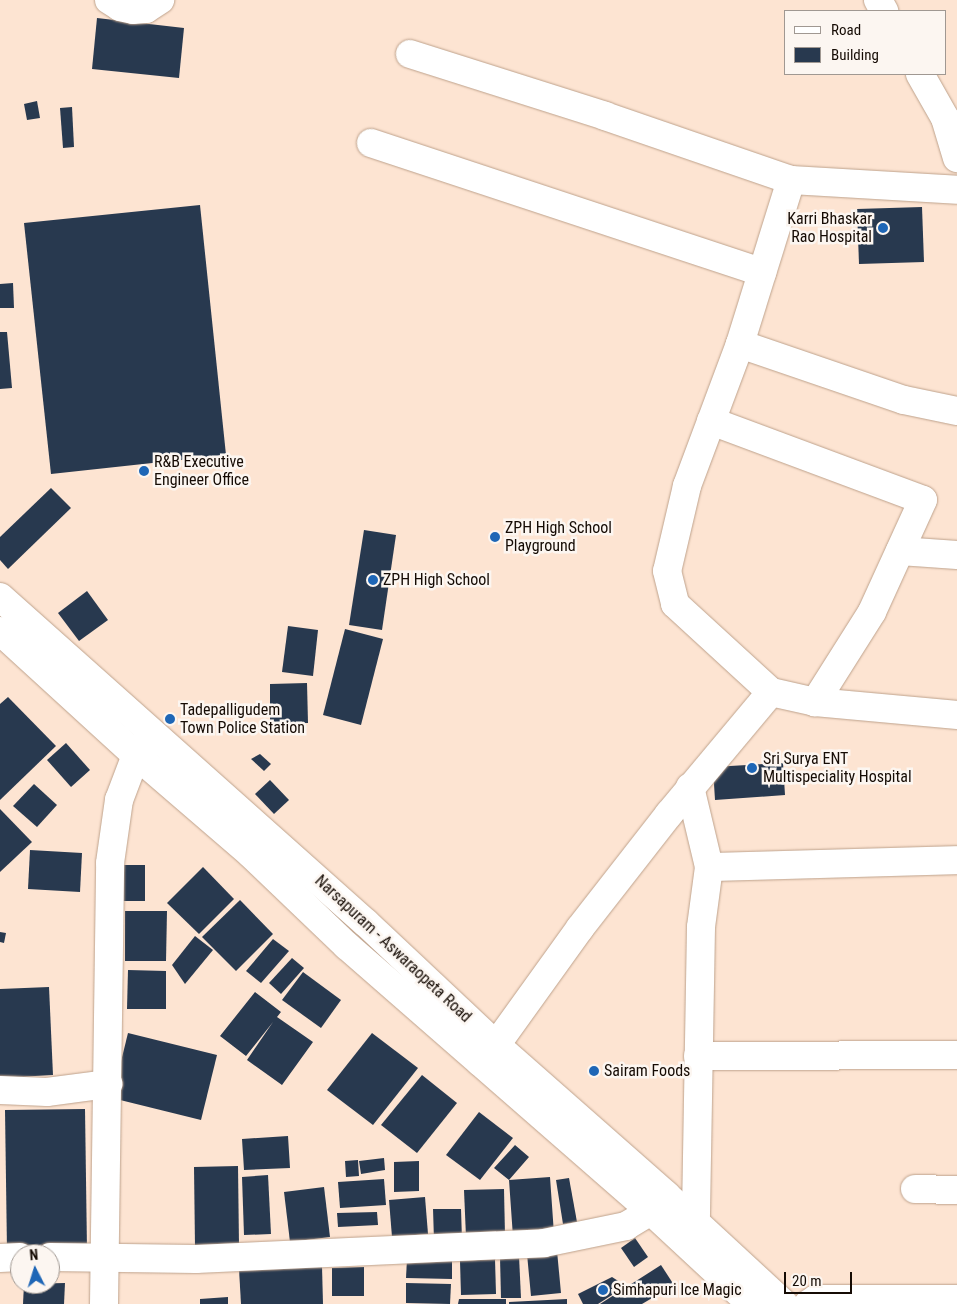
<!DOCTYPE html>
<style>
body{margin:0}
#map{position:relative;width:957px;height:1304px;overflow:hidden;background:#fde4d2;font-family:"Roboto Condensed",sans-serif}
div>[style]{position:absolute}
.building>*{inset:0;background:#28394f}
.roads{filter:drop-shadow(0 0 1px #bea28c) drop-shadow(0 0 1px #bea28c)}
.minor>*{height:28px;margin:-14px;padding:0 14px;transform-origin:14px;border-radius:14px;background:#fff}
.major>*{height:28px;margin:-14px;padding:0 14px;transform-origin:14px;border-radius:14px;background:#fff}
.dots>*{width:14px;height:14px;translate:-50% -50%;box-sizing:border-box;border:2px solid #fcf6f1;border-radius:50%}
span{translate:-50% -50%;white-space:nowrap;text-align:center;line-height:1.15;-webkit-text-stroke:5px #fcf6f1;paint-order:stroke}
.poi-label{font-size:16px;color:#150b04}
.right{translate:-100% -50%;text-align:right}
.left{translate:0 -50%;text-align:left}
.street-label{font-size:16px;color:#150b04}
.legend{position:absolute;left:784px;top:10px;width:162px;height:65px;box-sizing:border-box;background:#fcf6f1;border:1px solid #a09892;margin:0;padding:6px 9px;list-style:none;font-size:15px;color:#150b04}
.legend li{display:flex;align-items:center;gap:10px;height:25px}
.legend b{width:25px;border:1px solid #a09892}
.north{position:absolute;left:10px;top:1244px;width:50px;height:50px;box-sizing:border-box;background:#fcf6f1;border:1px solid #a09892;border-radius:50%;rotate:355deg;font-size:14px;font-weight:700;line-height:20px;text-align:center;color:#150b04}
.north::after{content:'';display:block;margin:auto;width:18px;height:22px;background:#1e66b6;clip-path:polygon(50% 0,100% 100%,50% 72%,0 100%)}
.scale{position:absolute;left:784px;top:1272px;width:68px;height:22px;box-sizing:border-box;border:2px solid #150b04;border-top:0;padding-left:6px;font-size:15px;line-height:18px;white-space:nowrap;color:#150b04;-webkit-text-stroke:4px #fcf6f1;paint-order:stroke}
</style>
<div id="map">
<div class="building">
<i style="clip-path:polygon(97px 18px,184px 28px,179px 78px,92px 69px)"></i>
<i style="clip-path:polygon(37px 101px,40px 118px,27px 120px,24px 104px)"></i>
<i style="clip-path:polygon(72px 107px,74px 147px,63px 148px,60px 108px)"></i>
<i style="clip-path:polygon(200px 205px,226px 455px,51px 474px,24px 223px)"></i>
<i style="clip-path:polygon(922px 207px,924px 262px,859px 264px,857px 209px)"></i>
<i style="clip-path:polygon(13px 283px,14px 308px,0 308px,0 284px)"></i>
<i style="clip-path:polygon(0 332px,7px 332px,12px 388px,0 389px)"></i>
<i style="clip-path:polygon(51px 488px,71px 508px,8px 569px,0 560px,0 537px)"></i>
<i style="clip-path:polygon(364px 530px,396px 535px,382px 630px,349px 625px)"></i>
<i style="clip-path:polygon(87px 591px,108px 620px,79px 641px,58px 613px)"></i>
<i style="clip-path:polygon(288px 626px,318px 630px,313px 676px,282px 672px)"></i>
<i style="clip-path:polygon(345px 629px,383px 639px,361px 725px,323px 715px)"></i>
<i style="clip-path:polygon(307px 683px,308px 723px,270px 724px,270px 684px)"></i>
<i style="clip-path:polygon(8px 697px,56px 746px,0 800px,0 704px)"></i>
<i style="clip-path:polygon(66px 743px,90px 770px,71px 787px,47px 760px)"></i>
<i style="clip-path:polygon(260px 754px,271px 764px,264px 771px,251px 759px)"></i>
<i style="clip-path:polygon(783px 763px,785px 795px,715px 800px,713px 767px)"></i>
<i style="clip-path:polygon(270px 780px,289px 800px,274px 814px,255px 794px)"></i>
<i style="clip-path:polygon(34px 784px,57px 805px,37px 827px,13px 806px)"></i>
<i style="clip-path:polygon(0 809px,32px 842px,0 872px)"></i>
<i style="clip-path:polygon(30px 850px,82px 853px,80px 892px,28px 889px)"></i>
<i style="clip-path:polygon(119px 865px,145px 865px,145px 901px,119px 901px)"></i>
<i style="clip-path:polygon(203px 867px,234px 899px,199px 934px,167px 903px)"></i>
<i style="clip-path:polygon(240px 900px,273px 934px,236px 971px,202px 937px)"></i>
<i style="clip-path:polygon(125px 911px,167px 911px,166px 961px,125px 961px)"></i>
<i style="clip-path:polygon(0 932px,6px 933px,4px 943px,0 942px)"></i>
<i style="clip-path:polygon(195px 936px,213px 950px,185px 984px,172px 965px)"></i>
<i style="clip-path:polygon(273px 939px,289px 951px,261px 983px,246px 971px)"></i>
<i style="clip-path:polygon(292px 958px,304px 968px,281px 994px,269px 983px)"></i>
<i style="clip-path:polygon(128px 970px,166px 971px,166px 1009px,127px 1009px)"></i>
<i style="clip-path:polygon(303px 972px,341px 1000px,321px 1028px,282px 1000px)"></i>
<i style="clip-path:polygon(49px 987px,53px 1075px,0 1078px,0 989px)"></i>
<i style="clip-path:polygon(255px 992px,281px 1012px,277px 1017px,313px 1042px,282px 1085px,247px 1060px,273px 1022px,246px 1056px,220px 1036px)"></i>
<i style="clip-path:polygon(128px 1033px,217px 1055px,201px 1120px,112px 1098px)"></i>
<i style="clip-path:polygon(372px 1033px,418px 1068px,373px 1125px,327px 1090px)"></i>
<i style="clip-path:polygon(422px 1075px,457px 1103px,417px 1153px,381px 1125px)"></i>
<i style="clip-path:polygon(85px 1109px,87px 1250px,7px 1251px,5px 1110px)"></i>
<i style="clip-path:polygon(479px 1112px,513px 1138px,480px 1180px,446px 1155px)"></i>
<i style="clip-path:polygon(288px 1136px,290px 1168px,244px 1170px,242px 1139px)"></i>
<i style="clip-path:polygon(515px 1145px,529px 1157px,509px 1180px,550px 1177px,554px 1234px,513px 1237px,509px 1180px,494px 1168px)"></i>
<i style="clip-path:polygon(384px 1158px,385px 1170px,361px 1174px,359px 1161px)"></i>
<i style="clip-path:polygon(358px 1160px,359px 1176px,346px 1177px,345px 1161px)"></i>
<i style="clip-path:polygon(419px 1161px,419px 1191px,394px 1192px,394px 1162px)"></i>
<i style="clip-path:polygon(238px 1166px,239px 1246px,195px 1247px,194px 1167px)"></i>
<i style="clip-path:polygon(268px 1175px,271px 1234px,244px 1235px,242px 1177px)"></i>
<i style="clip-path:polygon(569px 1178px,577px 1222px,563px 1224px,556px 1180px)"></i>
<i style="clip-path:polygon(384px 1179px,386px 1205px,340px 1208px,338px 1182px)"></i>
<i style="clip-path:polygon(324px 1187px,330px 1237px,290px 1242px,284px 1192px)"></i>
<i style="clip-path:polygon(504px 1189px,505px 1236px,466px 1237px,464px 1190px)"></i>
<i style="clip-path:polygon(425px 1197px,428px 1234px,392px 1237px,389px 1200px)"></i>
<i style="clip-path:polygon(433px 1209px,461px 1209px,462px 1240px,434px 1240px)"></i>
<i style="clip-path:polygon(377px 1212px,378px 1225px,338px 1227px,337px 1213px)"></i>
<i style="clip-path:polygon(635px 1238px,648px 1257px,634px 1267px,621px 1248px)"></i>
<i style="clip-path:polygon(557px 1251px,561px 1293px,531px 1296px,527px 1254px)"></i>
<i style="clip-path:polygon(519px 1256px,521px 1298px,501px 1298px,500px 1257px)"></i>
<i style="clip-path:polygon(407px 1259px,452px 1260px,452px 1279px,406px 1278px)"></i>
<i style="clip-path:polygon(495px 1259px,496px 1294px,461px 1295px,460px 1261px)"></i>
<i style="clip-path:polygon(661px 1265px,674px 1285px,642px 1304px,600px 1304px)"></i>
<i style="clip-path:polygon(322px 1266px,323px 1304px,241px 1304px,239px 1269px)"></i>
<i style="clip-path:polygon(364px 1267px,364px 1296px,332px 1296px,332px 1268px)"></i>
<i style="clip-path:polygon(612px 1277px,626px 1286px,598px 1304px,583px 1304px,578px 1294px)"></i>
<i style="clip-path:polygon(65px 1283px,64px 1304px,23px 1304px,24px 1284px)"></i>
<i style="clip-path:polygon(406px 1283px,451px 1284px,450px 1304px,406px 1303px)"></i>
<i style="clip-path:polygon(228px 1297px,228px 1304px,200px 1304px,200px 1299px)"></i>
<i style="clip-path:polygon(459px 1299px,506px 1299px,506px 1304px,458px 1304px)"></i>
<i style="clip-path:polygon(567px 1299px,567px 1304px,509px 1304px,509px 1302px)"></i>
</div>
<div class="roads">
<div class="minor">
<i style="left:878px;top:0;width:13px;rotate:61deg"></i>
<i style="left:410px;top:54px;width:205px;rotate:17.6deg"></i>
<i style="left:605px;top:116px;width:197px;rotate:19deg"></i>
<i style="left:791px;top:180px;width:166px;rotate:3.4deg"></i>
<i style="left:920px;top:74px;width:51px;rotate:60.4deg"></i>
<i style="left:945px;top:118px;width:42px;rotate:73.3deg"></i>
<i style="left:371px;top:143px;width:412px;rotate:18.3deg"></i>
<i style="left:791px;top:180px;width:172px;rotate:107.3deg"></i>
<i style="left:740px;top:344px;width:152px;rotate:110.5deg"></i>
<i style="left:687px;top:486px;width:87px;rotate:103.2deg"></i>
<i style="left:667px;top:571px;width:34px;rotate:76deg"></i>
<i style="left:675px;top:604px;width:130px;rotate:42.5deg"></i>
<i style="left:771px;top:692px;width:45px;rotate:12.8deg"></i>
<i style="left:815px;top:702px;width:143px;rotate:5.2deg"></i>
<i style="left:740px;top:344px;width:173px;rotate:18.9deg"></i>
<i style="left:904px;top:400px;width:54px;rotate:11.7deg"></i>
<i style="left:711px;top:421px;width:226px;rotate:20.4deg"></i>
<i style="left:923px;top:500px;width:123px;rotate:114.5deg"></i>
<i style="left:872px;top:612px;width:107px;rotate:122.3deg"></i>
<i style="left:900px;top:551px;width:57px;rotate:4deg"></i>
<i style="left:690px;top:787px;width:82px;rotate:76.6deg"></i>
<i style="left:709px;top:867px;width:61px;rotate:97.6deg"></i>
<i style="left:701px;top:927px;width:297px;rotate:91deg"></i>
<i style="left:709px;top:867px;width:248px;rotate:-1.6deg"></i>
<i style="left:698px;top:1056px;width:259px;rotate:-0.2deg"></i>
<i style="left:480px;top:1062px;width:23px;rotate:-47deg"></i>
<i style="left:496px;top:1045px;width:144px;rotate:-54.3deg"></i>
<i style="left:580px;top:928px;width:145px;rotate:-52deg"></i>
<i style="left:669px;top:814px;width:159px;rotate:-50.1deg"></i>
<i style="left:0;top:1090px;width:47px;rotate:2.4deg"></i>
<i style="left:47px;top:1092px;width:62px;rotate:-7.5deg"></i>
<i style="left:915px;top:1189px;width:42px;rotate:1.4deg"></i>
<i style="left:50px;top:1257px;width:146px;rotate:0.8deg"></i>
<i style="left:196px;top:1259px;width:348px;rotate:-2.6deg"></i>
<i style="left:544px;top:1243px;width:84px;rotate:-11.7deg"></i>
<i style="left:626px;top:1226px;width:29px;rotate:-31deg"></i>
<i style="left:0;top:1258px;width:20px;rotate:-3deg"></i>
<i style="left:104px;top:1304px;width:441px;rotate:-89.2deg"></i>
<i style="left:110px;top:863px;width:64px;rotate:-81.9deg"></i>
<i style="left:119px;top:800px;width:48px;rotate:-69.3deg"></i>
<i style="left:136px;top:755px;width:23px;rotate:-50deg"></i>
<i style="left:808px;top:1304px;width:9px;rotate:-32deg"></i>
<i style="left:816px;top:1299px;width:141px"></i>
</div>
<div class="major">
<i style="left:109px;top:0;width:13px;rotate:32deg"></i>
<i style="left:120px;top:7px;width:13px;rotate:13deg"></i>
<i style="left:133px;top:10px;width:13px;rotate:-4deg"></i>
<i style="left:146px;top:9px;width:17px;rotate:-33deg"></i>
<i style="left:0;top:597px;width:490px;rotate:41.7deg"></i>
<i style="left:366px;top:923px;width:178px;rotate:43.2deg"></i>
<i style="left:496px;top:1045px;width:227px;rotate:41.4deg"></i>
<i style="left:666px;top:1195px;width:161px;rotate:42.7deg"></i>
<i style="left:0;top:631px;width:184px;rotate:42.4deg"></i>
<i style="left:136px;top:755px;width:152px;rotate:40.7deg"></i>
<i style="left:251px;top:854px;width:133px;rotate:43.8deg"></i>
<i style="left:347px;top:946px;width:403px;rotate:41.1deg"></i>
<i style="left:651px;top:1211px;width:137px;rotate:42.9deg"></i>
</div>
</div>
<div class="dots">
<i style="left:883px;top:228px;background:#1e66b6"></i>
<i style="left:144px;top:471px;background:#1e66b6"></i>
<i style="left:495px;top:537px;background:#1e66b6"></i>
<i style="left:373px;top:580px;background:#1e66b6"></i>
<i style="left:170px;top:719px;background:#1e66b6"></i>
<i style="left:752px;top:768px;background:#1e66b6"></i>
<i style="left:594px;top:1071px;background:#1e66b6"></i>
<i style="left:603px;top:1290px;background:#1e66b6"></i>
</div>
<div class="poi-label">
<span class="right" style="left:872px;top:228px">Karri Bhaskar<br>Rao Hospital</span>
<span class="left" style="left:154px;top:471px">R&amp;B Executive<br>Engineer Office</span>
<span class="left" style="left:505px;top:537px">ZPH High School<br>Playground</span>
<span class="left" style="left:383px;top:580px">ZPH High School</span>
<span class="left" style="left:180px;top:719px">Tadepalligudem<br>Town Police Station</span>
<span class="left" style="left:763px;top:768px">Sri Surya ENT<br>Multispeciality Hospital</span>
<span class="left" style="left:604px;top:1071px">Sairam Foods</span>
<span class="left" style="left:613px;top:1290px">Simhapuri Ice Magic</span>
</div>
<div class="street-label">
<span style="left:393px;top:949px;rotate:43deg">Narsapuram - Aswaraopeta Road</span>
</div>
<ul class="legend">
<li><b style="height:6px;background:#fff"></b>Road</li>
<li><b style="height:14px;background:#28394f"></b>Building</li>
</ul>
<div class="north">N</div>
<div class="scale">20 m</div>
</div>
